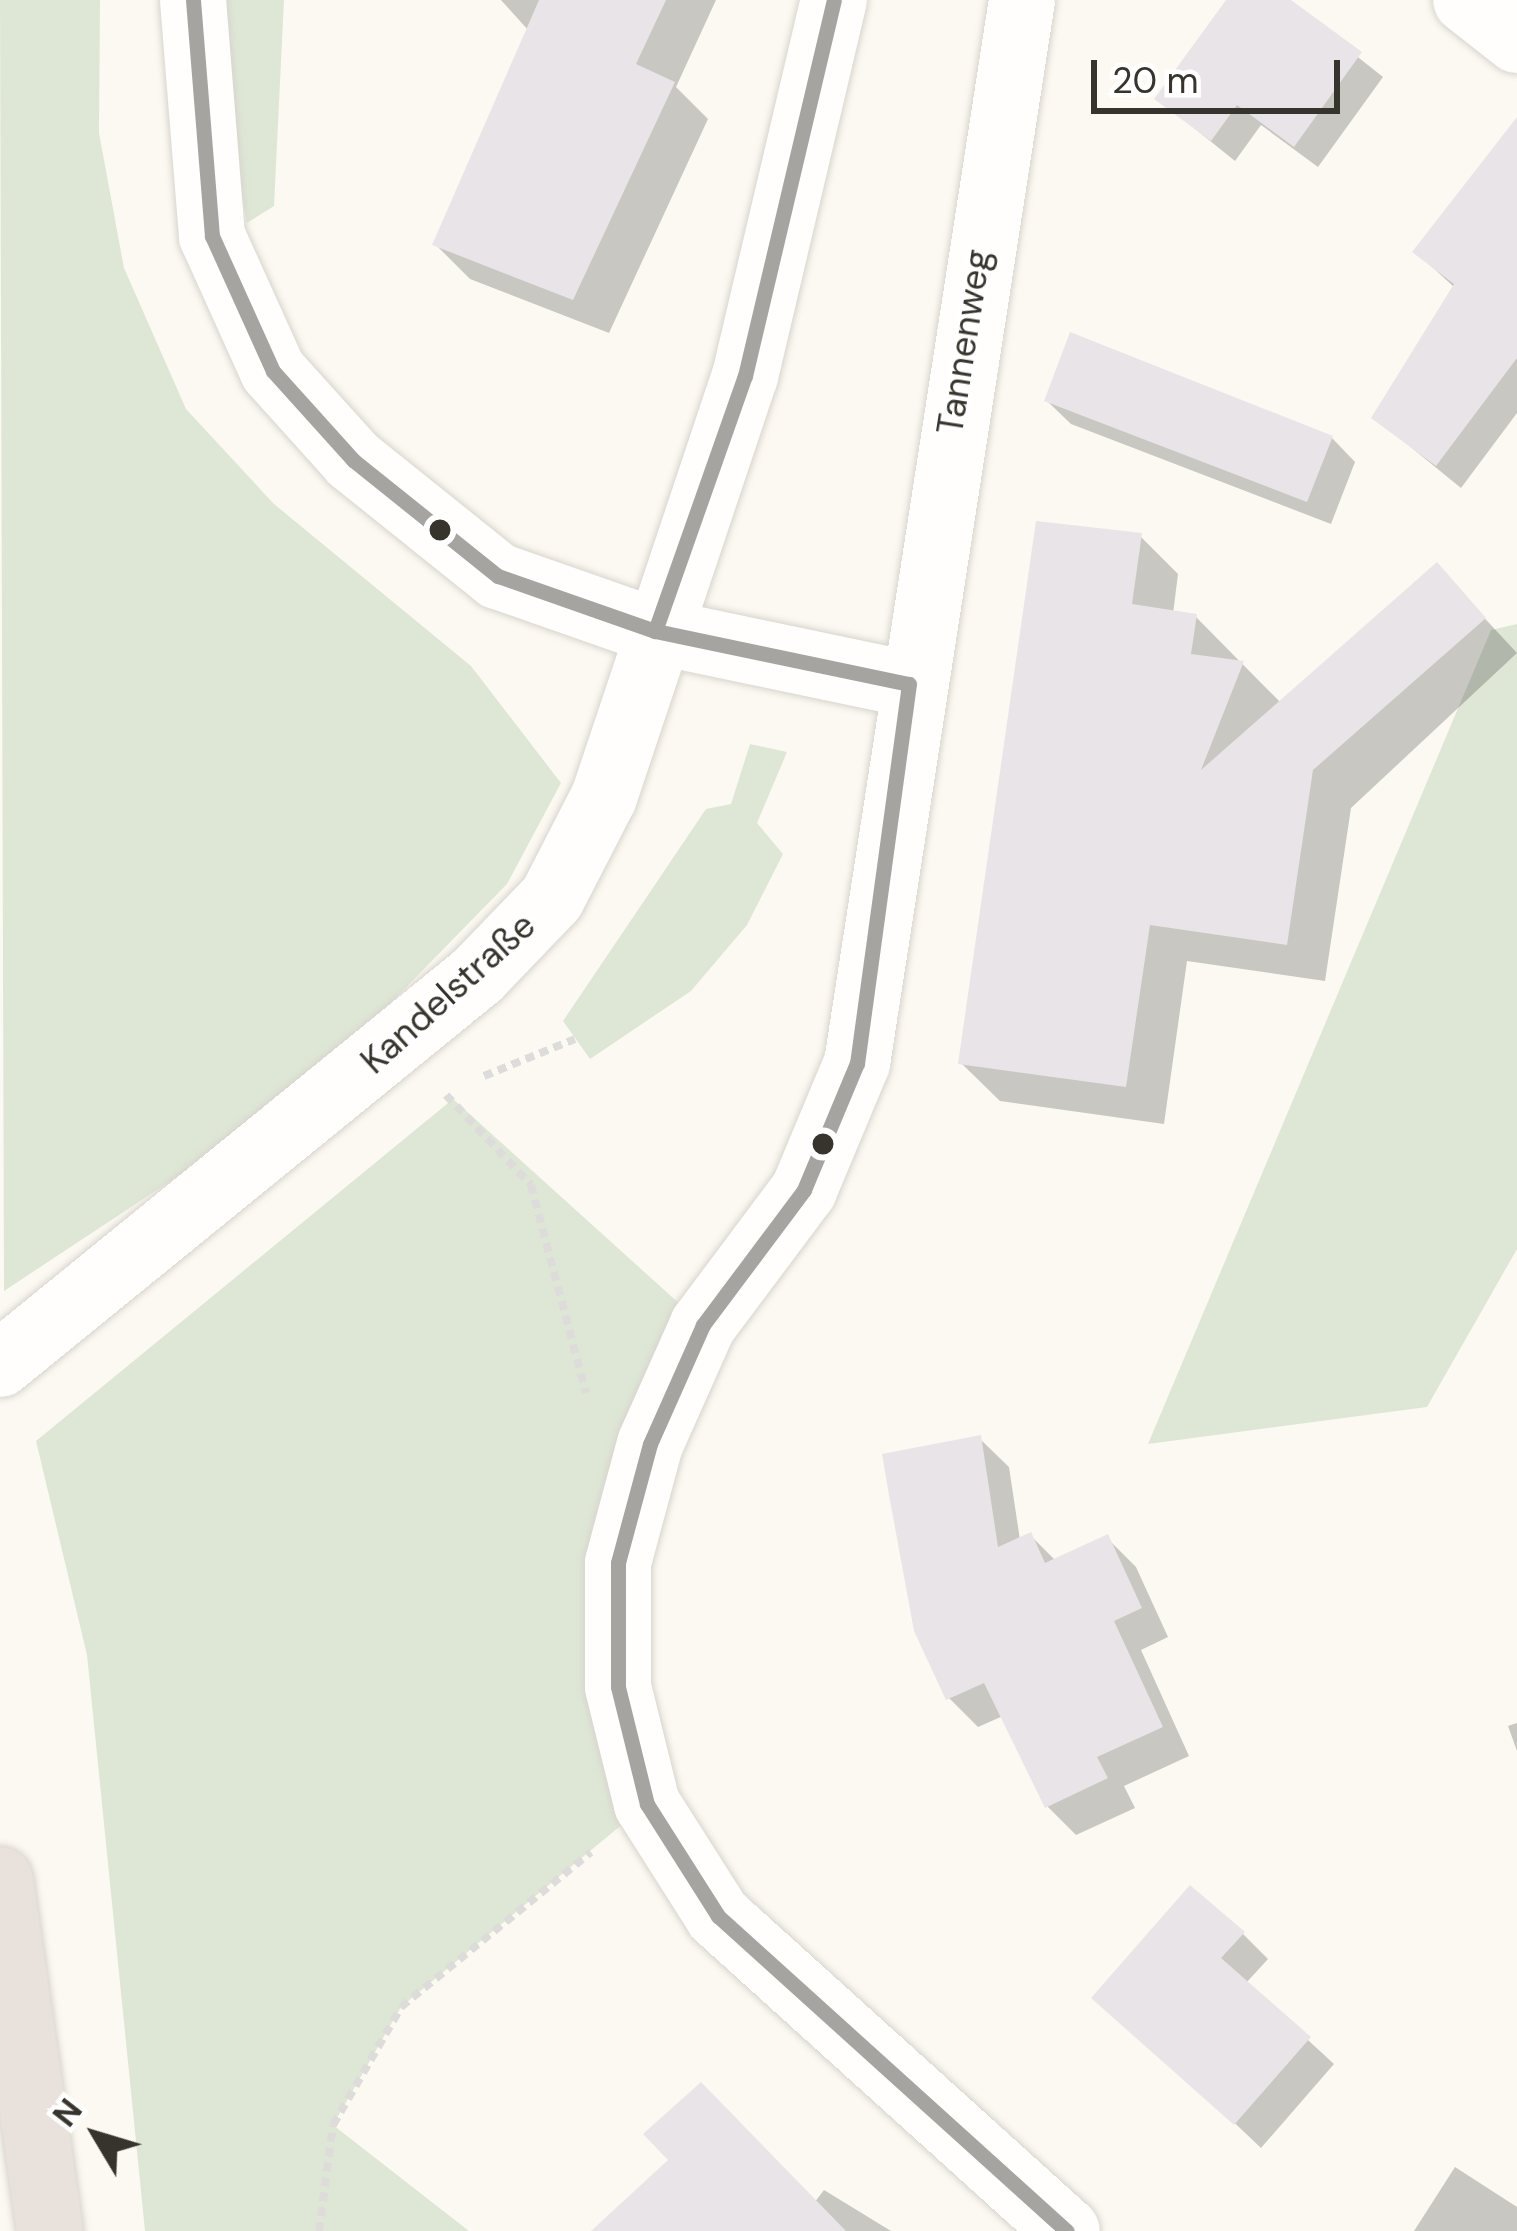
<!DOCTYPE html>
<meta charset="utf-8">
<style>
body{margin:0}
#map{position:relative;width:1517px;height:2231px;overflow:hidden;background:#fcf9f2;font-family:"DM Sans",sans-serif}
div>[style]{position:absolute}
.green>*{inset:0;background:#dee7d6}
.shadow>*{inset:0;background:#0003}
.building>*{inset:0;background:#e9e4e8}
.path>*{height:8px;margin-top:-4px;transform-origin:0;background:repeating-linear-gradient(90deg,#dddcda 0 9px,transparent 0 15px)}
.roads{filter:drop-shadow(0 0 3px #d8d5ce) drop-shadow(0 0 3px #d8d5ce)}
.minor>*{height:66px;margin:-33px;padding:0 33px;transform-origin:33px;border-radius:33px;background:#fffefd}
.trunk>*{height:66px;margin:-33px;padding:0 33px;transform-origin:33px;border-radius:33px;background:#e8e1dc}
.bus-1>*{height:15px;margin:-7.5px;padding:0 7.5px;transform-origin:7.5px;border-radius:7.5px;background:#a5a4a0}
.dots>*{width:33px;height:33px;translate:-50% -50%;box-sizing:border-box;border:6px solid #fff;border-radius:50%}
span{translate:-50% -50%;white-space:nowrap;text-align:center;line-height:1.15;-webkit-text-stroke:9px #fff;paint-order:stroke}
.street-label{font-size:36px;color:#37342d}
.north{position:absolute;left:36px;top:2075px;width:120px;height:120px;-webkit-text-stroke:9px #fff;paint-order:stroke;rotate:308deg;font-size:33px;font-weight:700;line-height:48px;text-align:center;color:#37342d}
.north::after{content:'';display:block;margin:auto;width:42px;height:54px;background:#37342d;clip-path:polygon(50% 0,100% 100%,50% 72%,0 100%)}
.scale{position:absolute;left:1091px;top:60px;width:249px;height:54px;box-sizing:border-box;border:6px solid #37342d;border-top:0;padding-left:15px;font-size:36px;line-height:42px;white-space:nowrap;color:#37342d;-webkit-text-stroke:9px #fff;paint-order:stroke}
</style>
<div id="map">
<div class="green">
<i style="clip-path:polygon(0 0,100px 0,99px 133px,124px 268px,186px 409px,274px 504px,471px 666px,561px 783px,507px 884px,376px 1018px,225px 1145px,4px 1291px)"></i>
<i style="clip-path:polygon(227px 0,284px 0,274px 206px,247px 223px,225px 104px)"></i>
<i style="clip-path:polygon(1517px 624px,1517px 1249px,1427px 1407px,1148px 1444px,1491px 630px)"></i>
<i style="clip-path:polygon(750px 744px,787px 752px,757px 823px,783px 854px,747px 925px,691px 991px,590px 1059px,563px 1021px,706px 809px,731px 804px)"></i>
<i style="clip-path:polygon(453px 1099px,703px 1325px,650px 1444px,647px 1804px,401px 2007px,333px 2125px,469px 2231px,145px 2231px,87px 1655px,36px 1441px)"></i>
</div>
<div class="shadow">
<i style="clip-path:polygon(501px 0,716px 0,676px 87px,708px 119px,609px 333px,470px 279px,435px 244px,529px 31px)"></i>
<i style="clip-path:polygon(1229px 0,1286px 0,1383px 77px,1318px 167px,1261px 125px,1235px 161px,1158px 99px)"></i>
<i style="clip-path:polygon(1517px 196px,1517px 413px,1461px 488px,1375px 418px,1455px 288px,1416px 252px)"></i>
<i style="clip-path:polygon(1047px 401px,1332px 438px,1355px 462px,1331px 524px,1071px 424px)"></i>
<i style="clip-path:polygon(1140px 536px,1178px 574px,1173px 614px,1196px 617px,1281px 703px,1436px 566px,1517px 653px,1351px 808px,1325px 981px,1187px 961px,1164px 1124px,1000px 1101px,961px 1063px)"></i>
<i style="clip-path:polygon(980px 1439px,1009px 1467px,1020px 1540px,1030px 1535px,1056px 1561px,1107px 1538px,1136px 1567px,1168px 1637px,1141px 1650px,1189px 1756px,1124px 1786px,1135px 1808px,1076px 1835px,1047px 1806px,1003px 1716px,978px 1727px,949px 1698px)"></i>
<i style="clip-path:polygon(1517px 1723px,1517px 1751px,1508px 1726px)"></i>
<i style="clip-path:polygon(1243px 1934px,1268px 1959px,1246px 1983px,1334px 2064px,1261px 2148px,1124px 2018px)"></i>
<i style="clip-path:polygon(1455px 2167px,1517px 2207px,1517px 2231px,1414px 2231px)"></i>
<i style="clip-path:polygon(824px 2190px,891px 2231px,600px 2231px,814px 2203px)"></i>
</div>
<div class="building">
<i style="clip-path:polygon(539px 0,666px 0,636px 64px,675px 82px,573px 300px,432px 245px)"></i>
<i style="clip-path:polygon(1226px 0,1291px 0,1362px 52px,1294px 147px,1237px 105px,1211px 141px,1154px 99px)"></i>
<i style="clip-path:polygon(1517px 117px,1517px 358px,1436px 466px,1371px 418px,1454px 284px,1412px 252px)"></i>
<i style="clip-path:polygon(1070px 332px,1333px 436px,1307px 502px,1044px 401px)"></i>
<i style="clip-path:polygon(1036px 521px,1142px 533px,1132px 604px,1197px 614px,1191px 654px,1244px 661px,1201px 770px,1437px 562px,1486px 618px,1313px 770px,1287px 945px,1150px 925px,1126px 1087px,958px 1064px)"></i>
<i style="clip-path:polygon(981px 1435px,998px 1547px,1031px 1532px,1045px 1563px,1108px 1534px,1142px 1608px,1114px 1621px,1163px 1727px,1097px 1757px,1108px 1778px,1045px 1808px,984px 1683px,946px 1700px,914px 1631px,889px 1495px,882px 1454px)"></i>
<i style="clip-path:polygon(1190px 1885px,1245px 1932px,1221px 1958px,1311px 2037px,1234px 2125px,1091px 1998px)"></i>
<i style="clip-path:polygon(701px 2082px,846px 2231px,591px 2231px,668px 2160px,643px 2134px)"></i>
</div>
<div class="path">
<i style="left:484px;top:1076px;width:98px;rotate:-22.1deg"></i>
<i style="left:446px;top:1095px;width:124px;rotate:46.6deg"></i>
<i style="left:531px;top:1185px;width:215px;rotate:75.2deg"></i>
<i style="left:319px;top:2231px;width:107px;rotate:-82.5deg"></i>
<i style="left:333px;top:2125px;width:136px;rotate:-60deg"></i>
<i style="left:401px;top:2007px;width:245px;rotate:-39.2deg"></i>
</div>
<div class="roads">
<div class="minor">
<i style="left:193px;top:0;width:237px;rotate:85.4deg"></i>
<i style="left:212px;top:236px;width:148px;rotate:65.7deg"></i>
<i style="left:273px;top:371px;width:120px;rotate:48deg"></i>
<i style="left:353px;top:460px;width:186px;rotate:38.7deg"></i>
<i style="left:498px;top:576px;width:166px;rotate:19.3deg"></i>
<i style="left:655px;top:631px;width:259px;rotate:11.8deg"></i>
<i style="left:1022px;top:0;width:1076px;rotate:98.82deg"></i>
<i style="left:857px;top:1063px;width:138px;rotate:112.7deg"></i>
<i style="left:804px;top:1190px;width:169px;rotate:126.8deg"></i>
<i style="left:703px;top:1325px;width:130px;rotate:114deg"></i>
<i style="left:650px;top:1444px;width:123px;rotate:105.1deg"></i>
<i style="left:618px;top:1563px;width:124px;rotate:90deg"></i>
<i style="left:618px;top:1687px;width:121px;rotate:76.1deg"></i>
<i style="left:647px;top:1804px;width:133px;rotate:57.6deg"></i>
<i style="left:718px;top:1916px;width:470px;rotate:42.1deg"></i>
<i style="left:1466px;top:0;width:65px;rotate:38.1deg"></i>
<i style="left:0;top:1364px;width:615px;rotate:-39.13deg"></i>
<i style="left:477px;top:976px;width:108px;rotate:-46.1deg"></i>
<i style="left:552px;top:898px;width:114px;rotate:-62.8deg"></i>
<i style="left:604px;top:797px;width:444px;rotate:-71.5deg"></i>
<i style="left:745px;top:376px;width:386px;rotate:-76.7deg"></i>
</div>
<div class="trunk">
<i style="left:0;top:1880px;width:355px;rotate:81.9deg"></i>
</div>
</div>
<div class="bus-1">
<i style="left:193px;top:0;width:237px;rotate:85.4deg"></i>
<i style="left:212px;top:236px;width:148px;rotate:65.7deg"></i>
<i style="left:273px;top:371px;width:120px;rotate:48deg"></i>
<i style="left:353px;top:460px;width:186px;rotate:38.7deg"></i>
<i style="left:498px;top:576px;width:166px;rotate:19.3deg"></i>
<i style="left:655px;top:631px;width:259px;rotate:11.8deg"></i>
<i style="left:909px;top:684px;width:383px;rotate:97.8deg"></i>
<i style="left:857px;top:1063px;width:138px;rotate:112.7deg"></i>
<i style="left:804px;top:1190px;width:169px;rotate:126.8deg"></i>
<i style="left:703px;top:1325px;width:130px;rotate:114deg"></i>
<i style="left:650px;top:1444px;width:123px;rotate:105.1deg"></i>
<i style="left:618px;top:1563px;width:124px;rotate:90deg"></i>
<i style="left:618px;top:1687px;width:121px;rotate:76.1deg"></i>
<i style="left:647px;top:1804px;width:133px;rotate:57.6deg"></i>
<i style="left:718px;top:1916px;width:470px;rotate:42.1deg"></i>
<i style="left:655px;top:631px;width:270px;rotate:-70.6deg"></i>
<i style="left:745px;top:376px;width:386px;rotate:-76.7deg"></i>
</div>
<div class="dots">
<i style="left:440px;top:530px;background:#37342d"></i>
<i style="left:823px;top:1144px;background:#37342d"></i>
</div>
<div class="street-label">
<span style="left:964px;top:342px;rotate:-81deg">Tannenweg</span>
<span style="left:448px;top:993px;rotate:-42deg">Kandelstraße</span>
</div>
<div class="north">N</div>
<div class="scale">20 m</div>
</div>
